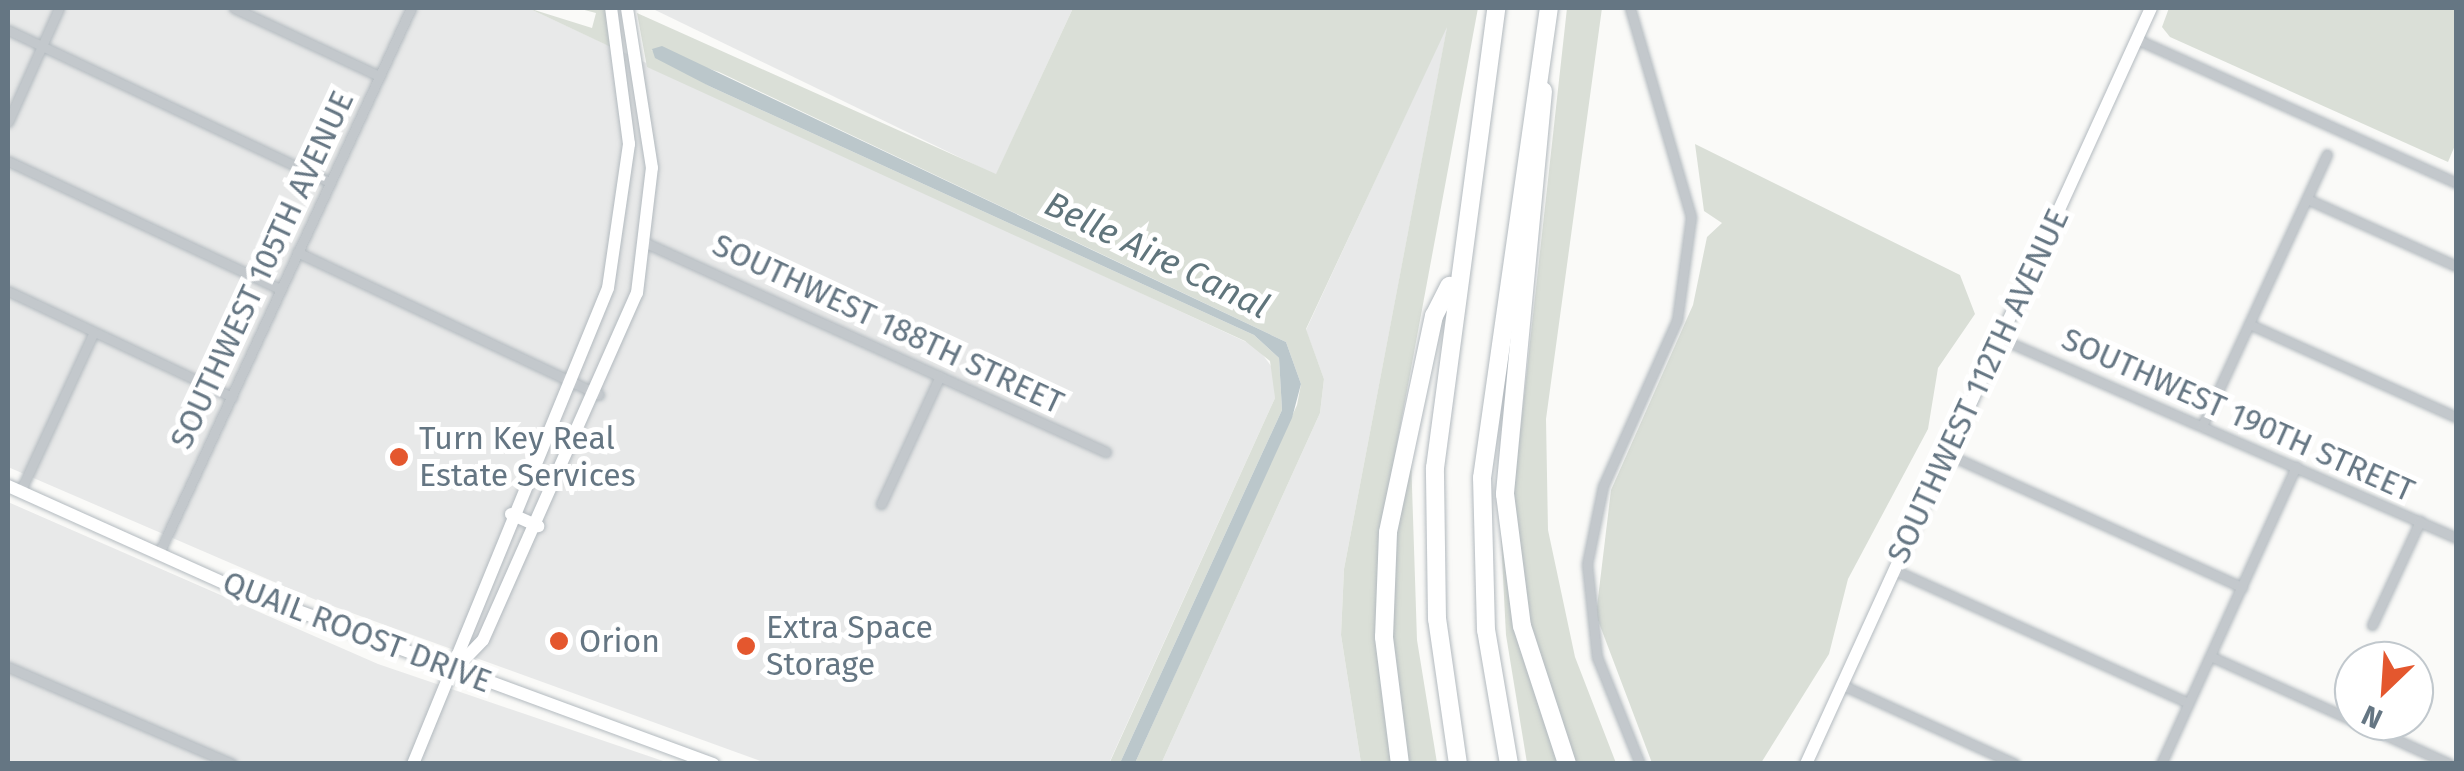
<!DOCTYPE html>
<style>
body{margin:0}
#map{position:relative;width:2464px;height:771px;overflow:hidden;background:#fafaf8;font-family:"Fira Sans",sans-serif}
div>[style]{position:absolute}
.built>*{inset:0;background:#e8e9e9}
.green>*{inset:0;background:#dadfd7}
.water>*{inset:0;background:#bbc7cb}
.roads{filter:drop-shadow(0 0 2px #b3babf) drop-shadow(0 0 2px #b3babf)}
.street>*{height:9px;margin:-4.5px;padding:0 4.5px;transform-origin:4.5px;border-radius:4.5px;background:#c3c8cc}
.secondary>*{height:12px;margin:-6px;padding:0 6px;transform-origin:6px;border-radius:6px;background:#fff}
.highway>*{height:18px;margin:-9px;padding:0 9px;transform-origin:9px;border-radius:9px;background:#fff}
.dots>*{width:28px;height:28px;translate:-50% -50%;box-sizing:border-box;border:5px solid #fff;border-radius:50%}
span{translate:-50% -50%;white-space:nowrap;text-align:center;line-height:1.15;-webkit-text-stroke:10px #fff;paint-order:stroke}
.street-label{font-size:32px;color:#657683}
.poi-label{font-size:32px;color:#657683}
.left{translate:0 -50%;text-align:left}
.water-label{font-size:35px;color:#60757c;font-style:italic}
.frame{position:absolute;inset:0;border:10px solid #657683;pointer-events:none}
.north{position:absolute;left:2334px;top:641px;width:100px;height:100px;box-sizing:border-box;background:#fff;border:2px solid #c1c8cd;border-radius:50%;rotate:205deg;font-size:28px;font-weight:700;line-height:40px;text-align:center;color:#657683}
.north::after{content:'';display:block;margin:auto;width:35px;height:45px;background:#e4572e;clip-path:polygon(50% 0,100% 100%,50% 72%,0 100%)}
</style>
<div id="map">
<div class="built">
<i style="clip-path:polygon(8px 8px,528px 8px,1257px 347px,1274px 370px,1275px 398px,1109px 763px,766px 763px,316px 600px,8px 467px)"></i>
<i style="clip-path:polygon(651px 8px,1073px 8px,996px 175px)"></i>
<i style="clip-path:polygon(1448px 23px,1344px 569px,1341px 635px,1361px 763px,1161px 764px,1320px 413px,1324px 379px,1306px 330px)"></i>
<i style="clip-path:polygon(8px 502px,378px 664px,669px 763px,8px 764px)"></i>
</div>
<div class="green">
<i style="clip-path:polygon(528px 8px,592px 28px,596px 13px,577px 8px,605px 8px,613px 48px)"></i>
<i style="clip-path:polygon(1073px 8px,1478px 8px,1387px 498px,1394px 763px,1361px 763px,1341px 635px,1344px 569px,1447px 27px,1306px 329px,1324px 379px,1320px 413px,1161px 764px,1135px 763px,1297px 405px,1301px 384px,1286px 342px,719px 72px,651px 50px,709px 86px,1254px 335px,1279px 358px,1282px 410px,1120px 763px,1109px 764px,1275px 398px,1270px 361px,1245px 341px,647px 67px,637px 13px,996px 174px)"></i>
<i style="clip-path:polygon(1567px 8px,1602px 8px,1546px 419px,1548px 530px,1575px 657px,1616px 763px,1573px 763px,1525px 619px,1513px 496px)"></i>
<i style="clip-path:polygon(2169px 8px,2456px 8px,2456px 143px,2448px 162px,2170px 37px,2162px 27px)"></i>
<i style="clip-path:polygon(1695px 144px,1960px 275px,1975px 314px,1938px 368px,1928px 429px,1848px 579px,1829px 654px,1761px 763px,1652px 763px,1596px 615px,1611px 490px,1693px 305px,1707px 237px,1722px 223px,1704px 211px)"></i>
<i style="clip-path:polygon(1411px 456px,1417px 640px,1437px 763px,1404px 764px,1391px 674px,1391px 551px)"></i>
<i style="clip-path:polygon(1500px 518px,1563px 763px,1527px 763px,1506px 635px)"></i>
</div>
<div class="water">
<i style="clip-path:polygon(662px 46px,1286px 342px,1301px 384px,1292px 418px,1135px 763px,1120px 763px,1282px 410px,1279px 358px,1254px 335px,709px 86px,655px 58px,652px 49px)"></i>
</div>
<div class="roads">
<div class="street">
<i style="left:234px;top:8px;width:160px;rotate:25.1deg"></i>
<i style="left:1630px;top:8px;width:218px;rotate:73.7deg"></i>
<i style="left:1691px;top:217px;width:104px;rotate:97.7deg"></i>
<i style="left:1677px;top:320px;width:182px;rotate:114deg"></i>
<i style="left:1603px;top:486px;width:80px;rotate:101.6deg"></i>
<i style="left:1587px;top:564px;width:94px;rotate:83.9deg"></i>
<i style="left:1597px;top:657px;width:115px;rotate:68.1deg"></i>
<i style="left:8px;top:30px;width:355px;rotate:25.3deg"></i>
<i style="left:2136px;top:39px;width:351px;rotate:24.2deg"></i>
<i style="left:8px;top:122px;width:125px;rotate:-65.9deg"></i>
<i style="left:8px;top:161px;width:301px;rotate:25.2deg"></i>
<i style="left:2307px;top:199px;width:163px;rotate:24.2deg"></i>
<i style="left:648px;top:244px;width:503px;rotate:24.43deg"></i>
<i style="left:297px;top:252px;width:334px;rotate:25.3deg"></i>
<i style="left:8px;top:291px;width:248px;rotate:25.3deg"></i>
<i style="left:2249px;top:324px;width:227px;rotate:24.2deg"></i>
<i style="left:1999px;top:338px;width:499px;rotate:23.6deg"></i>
<i style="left:2202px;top:426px;width:299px;rotate:-65.3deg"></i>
<i style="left:1947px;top:454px;width:324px;rotate:24.3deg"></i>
<i style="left:20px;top:492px;width:176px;rotate:-65.2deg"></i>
<i style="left:881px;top:504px;width:141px;rotate:-65.3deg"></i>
<i style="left:159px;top:553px;width:600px;rotate:-65.18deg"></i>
<i style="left:1894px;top:570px;width:323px;rotate:24.3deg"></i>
<i style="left:2372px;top:625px;width:115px;rotate:-65.2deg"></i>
<i style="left:2210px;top:656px;width:158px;rotate:24.3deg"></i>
<i style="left:8px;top:667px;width:244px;rotate:23.4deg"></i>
<i style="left:1842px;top:685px;width:190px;rotate:24.5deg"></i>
<i style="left:2355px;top:721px;width:104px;rotate:24.4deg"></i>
<i style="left:2161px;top:764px;width:327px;rotate:-65.6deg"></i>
</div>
<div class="secondary">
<i style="left:8px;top:486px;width:247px;rotate:24.2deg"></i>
<i style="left:233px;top:587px;width:512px;rotate:20.24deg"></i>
<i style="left:511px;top:514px;width:30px;rotate:24deg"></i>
<i style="left:455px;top:669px;width:40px;rotate:-46deg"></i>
<i style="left:483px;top:640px;width:380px;rotate:-66.1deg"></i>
<i style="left:637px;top:293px;width:126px;rotate:-83.2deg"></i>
<i style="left:652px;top:168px;width:162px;rotate:-98.9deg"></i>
<i style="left:413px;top:764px;width:514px;rotate:-67.72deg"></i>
<i style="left:608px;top:288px;width:146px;rotate:-81.7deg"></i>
<i style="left:629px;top:144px;width:137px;rotate:-97.5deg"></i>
<i style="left:1806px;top:764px;width:831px;rotate:-65.47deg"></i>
</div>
<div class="highway">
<i style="left:1543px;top:91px;width:405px;rotate:95.4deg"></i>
<i style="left:1505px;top:494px;width:133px;rotate:82.7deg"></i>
<i style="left:1522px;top:626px;width:145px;rotate:71.9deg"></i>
<i style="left:1400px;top:764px;width:128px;rotate:-97.2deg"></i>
<i style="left:1384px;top:637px;width:105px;rotate:-87.8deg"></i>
<i style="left:1388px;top:532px;width:221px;rotate:-78deg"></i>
<i style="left:1434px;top:316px;width:34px;rotate:-63deg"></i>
<i style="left:1458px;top:764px;width:147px;rotate:-98.2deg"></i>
<i style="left:1437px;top:619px;width:151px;rotate:-90.8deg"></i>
<i style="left:1435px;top:468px;width:464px;rotate:-82.4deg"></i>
<i style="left:1509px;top:764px;width:136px;rotate:-99.7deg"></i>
<i style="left:1486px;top:630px;width:152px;rotate:-91.5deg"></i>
<i style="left:1482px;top:478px;width:475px;rotate:-81.9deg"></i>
</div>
</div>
<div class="dots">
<i style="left:399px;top:457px;background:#e4572e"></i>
<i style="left:559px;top:641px;background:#e4572e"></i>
<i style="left:746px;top:646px;background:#e4572e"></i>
</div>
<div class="street-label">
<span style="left:262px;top:270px;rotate:-65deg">SOUTHWEST 105TH AVENUE</span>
<span style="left:888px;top:324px;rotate:25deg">SOUTHWEST 188TH STREET</span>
<span style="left:1978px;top:386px;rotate:-65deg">SOUTHWEST 112TH AVENUE</span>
<span style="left:2238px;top:415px;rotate:24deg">SOUTHWEST 190TH STREET</span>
<span style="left:357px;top:632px;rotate:21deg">QUAIL ROOST DRIVE</span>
</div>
<div class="poi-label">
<span class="left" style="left:419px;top:457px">Turn Key Real<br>Estate Services</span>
<span class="left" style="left:766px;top:646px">Extra Space<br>Storage</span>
<span class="left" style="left:579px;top:641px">Orion</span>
</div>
<div class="water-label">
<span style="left:1157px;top:255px;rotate:26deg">Belle Aire Canal</span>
</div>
<div class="frame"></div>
<div class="north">N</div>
</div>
